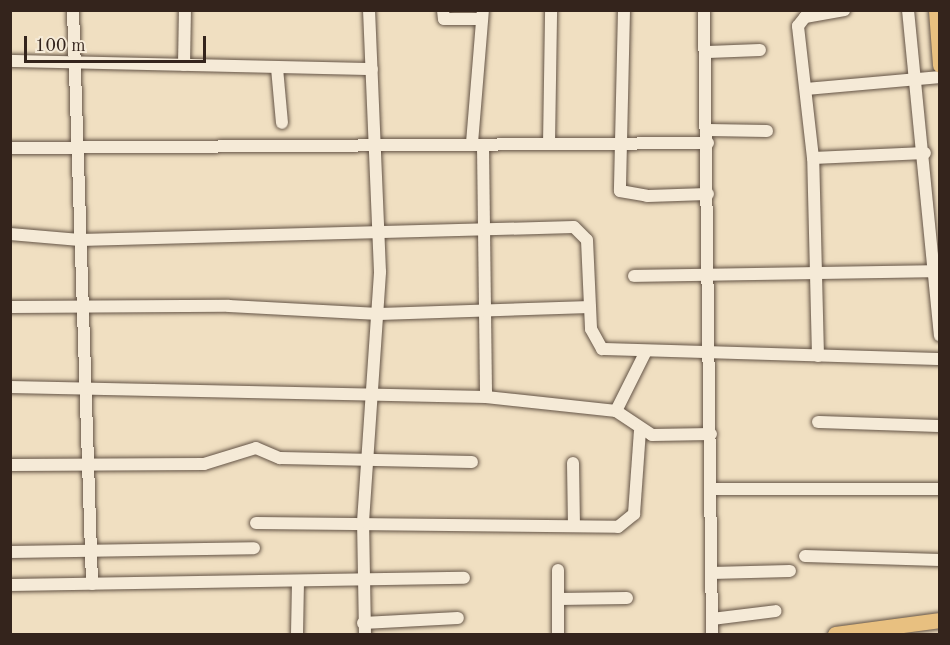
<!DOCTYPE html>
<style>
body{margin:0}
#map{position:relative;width:950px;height:645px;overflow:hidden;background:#f0dfc1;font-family:"Old Standard TT",serif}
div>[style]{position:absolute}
.roads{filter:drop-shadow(0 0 2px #635345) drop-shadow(0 0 2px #635345)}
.minor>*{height:12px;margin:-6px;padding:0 6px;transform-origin:6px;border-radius:6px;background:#f5ead7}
.major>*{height:15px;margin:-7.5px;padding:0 7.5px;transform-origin:7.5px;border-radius:7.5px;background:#e8c080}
span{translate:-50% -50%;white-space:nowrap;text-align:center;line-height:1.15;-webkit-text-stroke:6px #f5ead7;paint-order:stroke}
.frame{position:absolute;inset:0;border:12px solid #34241c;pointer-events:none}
.scale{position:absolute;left:24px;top:36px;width:182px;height:27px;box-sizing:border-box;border:3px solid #34241c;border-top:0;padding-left:8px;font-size:18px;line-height:21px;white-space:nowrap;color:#34241c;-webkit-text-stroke:4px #f5ead7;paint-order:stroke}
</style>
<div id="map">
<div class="roads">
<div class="minor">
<i style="left:73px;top:10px;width:574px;rotate:88.1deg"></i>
<i style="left:443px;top:10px;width:9px;rotate:84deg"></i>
<i style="left:444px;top:19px;width:38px"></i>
<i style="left:624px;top:10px;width:181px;rotate:91.3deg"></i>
<i style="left:620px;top:191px;width:27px;rotate:10deg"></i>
<i style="left:647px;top:196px;width:61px;rotate:-1.9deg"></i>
<i style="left:908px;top:10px;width:327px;rotate:84.4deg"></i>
<i style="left:704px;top:12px;width:622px;rotate:89.26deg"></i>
<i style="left:708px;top:52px;width:52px;rotate:-2.2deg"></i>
<i style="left:10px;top:61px;width:362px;rotate:1.3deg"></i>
<i style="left:184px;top:65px;width:55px;rotate:-89deg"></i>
<i style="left:277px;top:68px;width:55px;rotate:84.8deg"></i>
<i style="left:806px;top:89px;width:135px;rotate:-5.1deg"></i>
<i style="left:708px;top:130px;width:59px;rotate:1deg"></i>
<i style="left:472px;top:143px;width:133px;rotate:-85.3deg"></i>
<i style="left:549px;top:144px;width:134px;rotate:-89.1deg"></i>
<i style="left:483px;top:146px;width:251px;rotate:89.3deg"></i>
<i style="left:10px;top:148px;width:698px;rotate:-0.41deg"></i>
<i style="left:813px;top:158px;width:112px;rotate:-2.6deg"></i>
<i style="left:10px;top:234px;width:70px;rotate:4.9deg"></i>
<i style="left:80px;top:240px;width:494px;rotate:-1.5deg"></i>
<i style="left:574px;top:227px;width:18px;rotate:45deg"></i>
<i style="left:587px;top:240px;width:89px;rotate:87.4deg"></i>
<i style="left:591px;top:329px;width:23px;rotate:61deg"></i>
<i style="left:602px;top:349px;width:338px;rotate:1.7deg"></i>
<i style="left:634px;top:276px;width:306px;rotate:-0.9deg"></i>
<i style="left:10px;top:307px;width:219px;rotate:-0.3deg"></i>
<i style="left:229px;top:306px;width:150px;rotate:3.1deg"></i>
<i style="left:379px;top:314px;width:211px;rotate:-1.9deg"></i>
<i style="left:818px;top:356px;width:198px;rotate:-91.4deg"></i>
<i style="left:813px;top:158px;width:133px;rotate:-96.5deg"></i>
<i style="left:798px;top:26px;width:11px;rotate:-52deg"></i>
<i style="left:805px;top:17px;width:40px;rotate:-10deg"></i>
<i style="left:10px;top:387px;width:476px;rotate:1.2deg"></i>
<i style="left:486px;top:397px;width:131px;rotate:6.1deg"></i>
<i style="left:616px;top:411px;width:43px;rotate:33.7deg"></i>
<i style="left:652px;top:435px;width:59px;rotate:-1deg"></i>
<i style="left:616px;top:411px;width:65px;rotate:-63.4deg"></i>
<i style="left:818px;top:422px;width:122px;rotate:1.9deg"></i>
<i style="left:573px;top:463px;width:63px;rotate:89.1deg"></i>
<i style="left:10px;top:465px;width:194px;rotate:-0.3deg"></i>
<i style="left:204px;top:464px;width:54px;rotate:-17.1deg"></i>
<i style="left:256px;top:448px;width:26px;rotate:23deg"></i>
<i style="left:280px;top:458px;width:192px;rotate:1.2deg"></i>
<i style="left:711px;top:489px;width:229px"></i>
<i style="left:256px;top:523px;width:362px;rotate:0.6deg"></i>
<i style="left:618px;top:527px;width:21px;rotate:-39deg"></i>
<i style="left:634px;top:514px;width:83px;rotate:-85.9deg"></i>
<i style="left:10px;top:552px;width:244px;rotate:-0.9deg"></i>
<i style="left:805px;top:556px;width:135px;rotate:1.7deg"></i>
<i style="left:558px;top:570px;width:64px;rotate:90deg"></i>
<i style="left:711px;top:573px;width:79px;rotate:-1.5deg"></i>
<i style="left:10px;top:585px;width:454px;rotate:-0.9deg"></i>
<i style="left:559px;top:599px;width:68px;rotate:-0.8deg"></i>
<i style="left:712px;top:619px;width:64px;rotate:-7.1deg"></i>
<i style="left:363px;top:623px;width:95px;rotate:-3deg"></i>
<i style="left:297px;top:634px;width:52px;rotate:-88.9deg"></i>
<i style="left:365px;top:634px;width:112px;rotate:-91deg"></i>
<i style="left:363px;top:522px;width:251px;rotate:-86.1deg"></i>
<i style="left:380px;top:272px;width:262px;rotate:-92.4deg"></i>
</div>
<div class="major">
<i style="left:936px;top:10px;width:55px;rotate:85.8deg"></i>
<i style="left:835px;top:634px;width:106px;rotate:-7.6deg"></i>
</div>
</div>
<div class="frame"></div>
<div class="scale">100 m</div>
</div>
